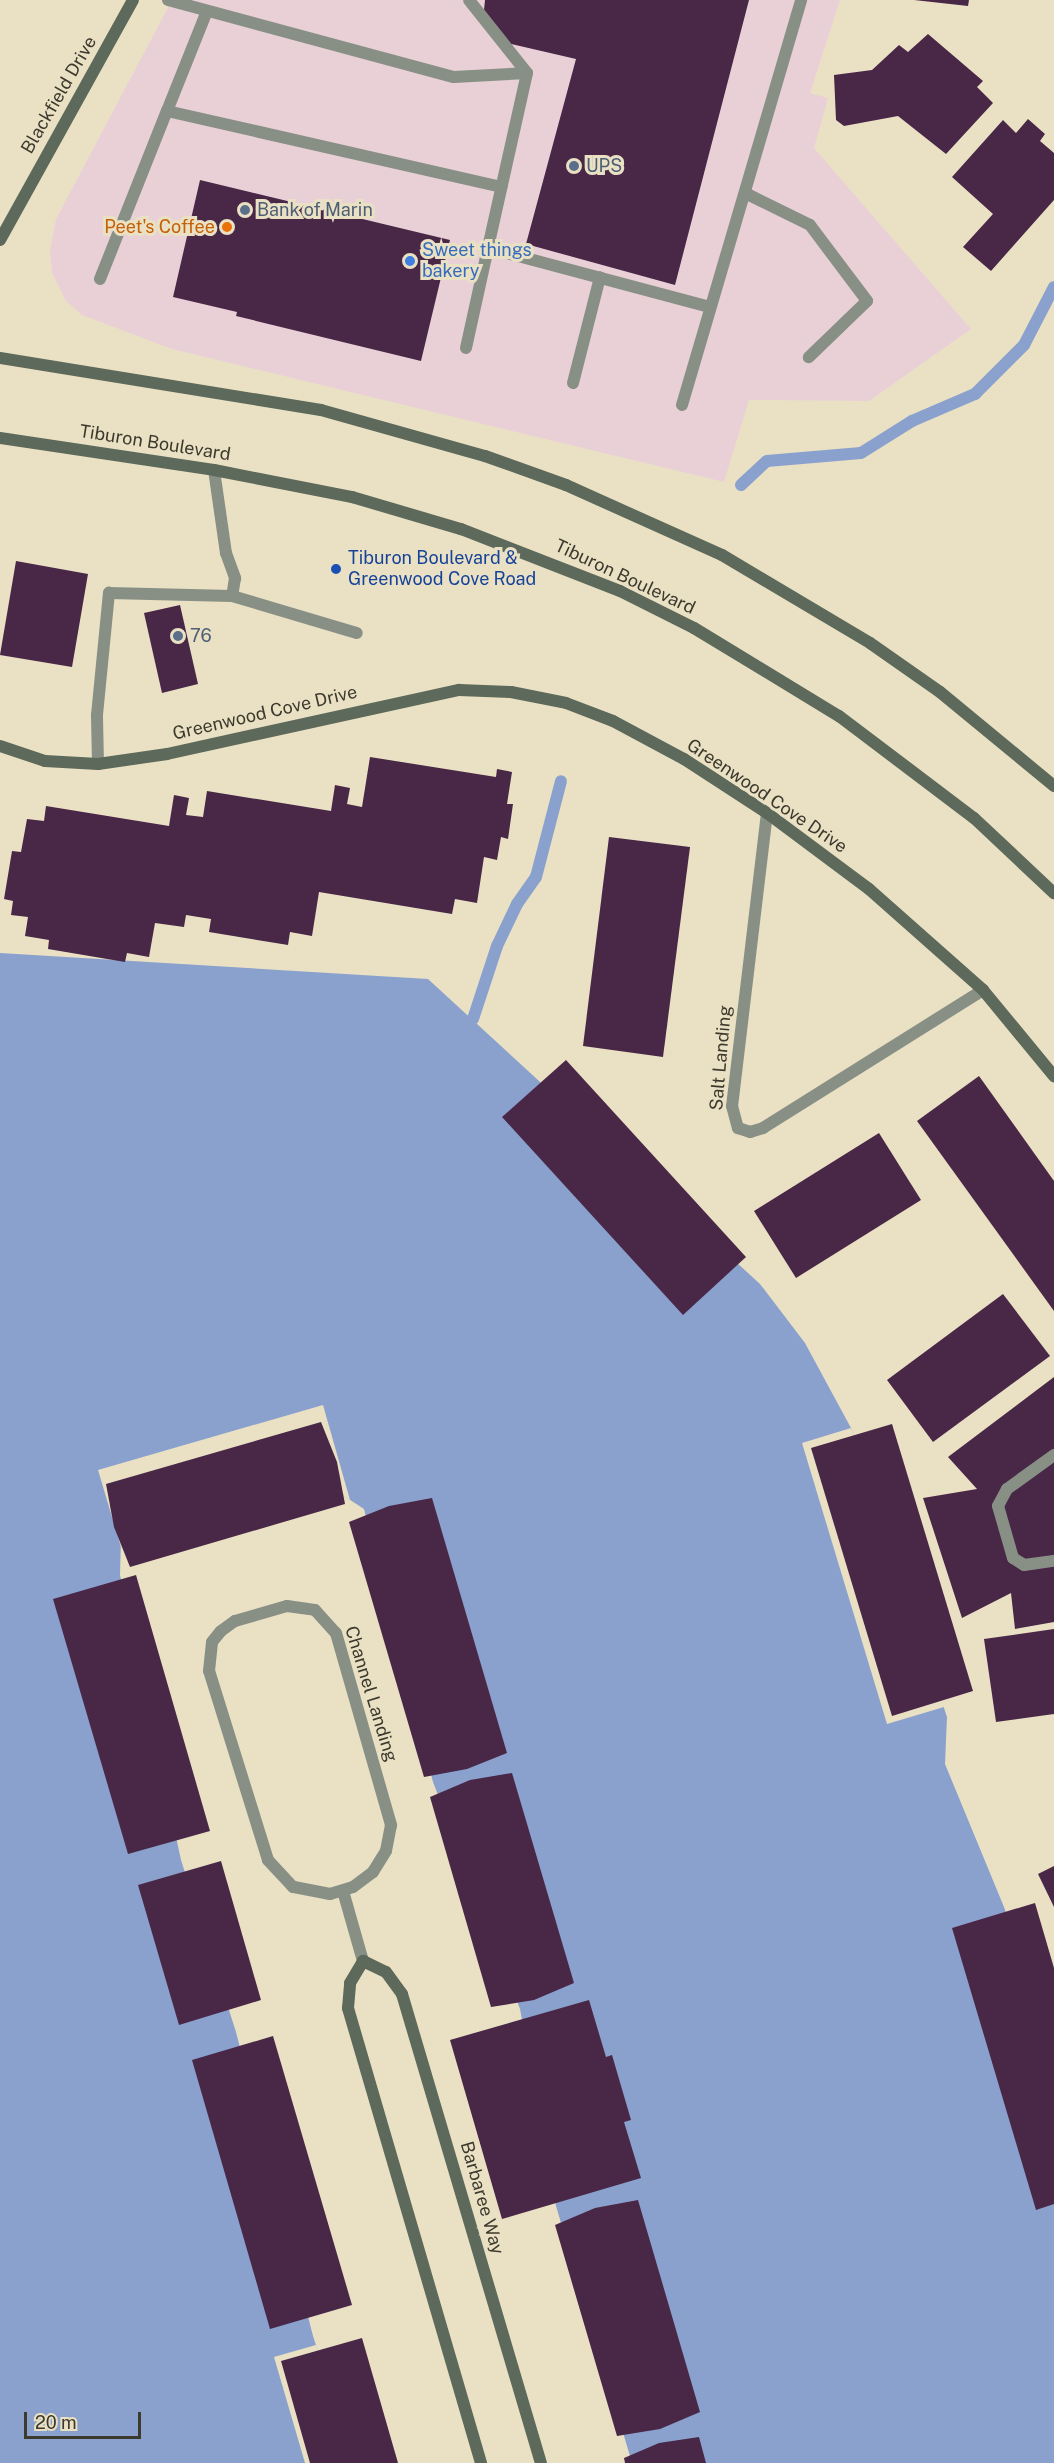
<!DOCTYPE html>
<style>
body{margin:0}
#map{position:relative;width:1054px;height:2463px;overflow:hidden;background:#eae1c4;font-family:"Public Sans",sans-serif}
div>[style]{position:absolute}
.commercial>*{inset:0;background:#e9d0d7}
.water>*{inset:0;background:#8ba1cd}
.pier>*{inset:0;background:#eae1c4}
.stream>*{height:12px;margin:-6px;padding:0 6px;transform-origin:6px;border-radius:6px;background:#8ba1cd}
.building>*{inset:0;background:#482747}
.lane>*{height:12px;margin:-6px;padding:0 6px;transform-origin:6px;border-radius:6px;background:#889086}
.street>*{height:12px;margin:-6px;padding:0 6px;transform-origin:6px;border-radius:6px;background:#889086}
.secondary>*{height:12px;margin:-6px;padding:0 6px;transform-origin:6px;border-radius:6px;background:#5d695a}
.dots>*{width:16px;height:16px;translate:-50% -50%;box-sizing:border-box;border:3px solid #eae1c4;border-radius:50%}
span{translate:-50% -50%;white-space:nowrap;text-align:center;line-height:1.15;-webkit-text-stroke:6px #eae1c4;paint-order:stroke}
.street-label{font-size:18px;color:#3c392d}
.service-label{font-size:18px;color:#4e5e75}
.left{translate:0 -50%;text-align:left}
.food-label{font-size:18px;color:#c56008}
.right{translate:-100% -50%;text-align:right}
.shop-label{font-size:18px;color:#366cbe}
.transit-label{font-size:18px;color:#164399}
.scale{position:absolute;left:24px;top:2412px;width:117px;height:27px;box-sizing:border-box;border:3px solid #3c392d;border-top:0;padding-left:8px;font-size:18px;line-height:21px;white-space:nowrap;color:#3c392d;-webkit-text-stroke:4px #eae1c4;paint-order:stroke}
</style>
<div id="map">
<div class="commercial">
<i style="clip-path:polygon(172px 0,840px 0,810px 93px,828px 98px,814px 148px,971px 329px,869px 401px,749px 400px,724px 482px,172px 349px,82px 315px,66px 301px,52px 273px,50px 251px,56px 219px)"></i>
</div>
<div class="water">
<i style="clip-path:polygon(0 953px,428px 979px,760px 1284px,805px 1343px,851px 1428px,947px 1717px,945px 1764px,1004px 1907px,1054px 2048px,1054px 2463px,632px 2463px,556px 2206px,520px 2009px,433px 1782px,364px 1509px,324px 1483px,121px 1539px,120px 1575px,181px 1860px,236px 2032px,313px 2336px,354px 2463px,0 2463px)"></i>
</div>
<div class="pier">
<i style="clip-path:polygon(323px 1405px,350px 1500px,324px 1483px,121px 1539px,121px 1547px,98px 1470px)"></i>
<i style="clip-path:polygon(851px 1428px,944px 1707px,887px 1724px,802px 1443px)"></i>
<i style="clip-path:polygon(316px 2345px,354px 2463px,305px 2463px,274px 2357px)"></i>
</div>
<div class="stream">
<i style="left:741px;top:485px;width:35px;rotate:-43deg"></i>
<i style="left:767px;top:461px;width:94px;rotate:-4.9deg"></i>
<i style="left:861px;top:453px;width:60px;rotate:-32.1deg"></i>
<i style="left:912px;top:421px;width:69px;rotate:-23.2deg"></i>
<i style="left:975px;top:394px;width:69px;rotate:-45deg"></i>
<i style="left:1024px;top:345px;width:65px;rotate:-62.7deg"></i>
<i style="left:473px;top:1019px;width:77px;rotate:-71.8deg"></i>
<i style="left:497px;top:946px;width:47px;rotate:-64.5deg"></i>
<i style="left:517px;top:904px;width:33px;rotate:-55deg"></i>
<i style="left:536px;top:877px;width:99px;rotate:-75.4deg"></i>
</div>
<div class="building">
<i style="clip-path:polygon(485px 0,749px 0,675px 285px,526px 244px,576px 59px,507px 43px,484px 10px)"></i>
<i style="clip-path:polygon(914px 0,969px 0,968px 6px)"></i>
<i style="clip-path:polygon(928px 34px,983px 81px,977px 87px,993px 103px,946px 154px,898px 116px,844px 126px,836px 120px,834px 75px,872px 70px,899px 45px,908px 52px)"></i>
<i style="clip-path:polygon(1028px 119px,1045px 134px,1040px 141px,1054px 153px,1054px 200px,991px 271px,963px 247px,993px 214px,952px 177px,1003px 120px,1016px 133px)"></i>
<i style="clip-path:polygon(200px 180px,450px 240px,421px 361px,236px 316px,237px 312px,173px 297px)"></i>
<i style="clip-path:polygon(16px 561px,88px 574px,72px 667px,0 655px)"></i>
<i style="clip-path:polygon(180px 605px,198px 684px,162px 693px,144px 613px)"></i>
<i style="clip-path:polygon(370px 757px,496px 777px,497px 769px,512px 772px,507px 804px,513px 804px,508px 839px,501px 837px,497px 860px,484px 857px,477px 903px,455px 899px,452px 914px,319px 892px,312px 936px,290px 932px,288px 945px,209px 932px,211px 919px,186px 915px,184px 927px,155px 923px,149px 957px,127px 953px,125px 962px,48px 949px,49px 940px,25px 936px,28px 917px,11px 915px,13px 901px,4px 899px,12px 851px,21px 852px,27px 819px,44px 821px,46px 806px,169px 826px,174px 795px,189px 798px,186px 815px,203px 817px,207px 791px,331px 811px,335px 785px,350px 788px,347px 804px,362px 807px)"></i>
<i style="clip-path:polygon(609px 837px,690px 847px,663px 1057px,583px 1046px)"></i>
<i style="clip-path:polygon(566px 1060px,746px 1257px,683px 1315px,502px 1117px)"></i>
<i style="clip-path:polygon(979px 1076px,1054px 1181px,1054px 1311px,917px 1121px)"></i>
<i style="clip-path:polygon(879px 1133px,921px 1200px,796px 1278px,754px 1211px)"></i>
<i style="clip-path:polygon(1003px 1294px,1050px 1356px,933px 1442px,887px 1380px)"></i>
<i style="clip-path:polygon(1054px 1377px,1054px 1622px,1015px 1629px,1011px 1593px,962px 1618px,923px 1498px,977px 1489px,948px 1457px)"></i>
<i style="clip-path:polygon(321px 1422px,337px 1462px,345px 1504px,130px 1567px,114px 1527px,106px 1484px)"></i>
<i style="clip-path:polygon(892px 1424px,973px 1691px,892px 1716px,811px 1448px)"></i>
<i style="clip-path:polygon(432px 1498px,507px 1753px,467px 1769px,424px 1777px,349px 1522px,389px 1506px)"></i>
<i style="clip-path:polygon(136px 1575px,210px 1831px,128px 1854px,53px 1599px)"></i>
<i style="clip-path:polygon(1054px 1629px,1054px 1714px,996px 1722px,984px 1639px)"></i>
<i style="clip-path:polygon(512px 1773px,574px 1983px,534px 2000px,491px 2007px,430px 1797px,470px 1780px)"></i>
<i style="clip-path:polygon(221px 1861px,261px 2000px,179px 2025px,138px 1885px)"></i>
<i style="clip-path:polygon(1054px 1866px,1054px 1907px,1038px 1874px)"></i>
<i style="clip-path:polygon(1035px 1903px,1054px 1968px,1054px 2204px,1036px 2210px,952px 1928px)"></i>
<i style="clip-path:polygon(589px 2000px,606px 2057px,612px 2055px,631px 2120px,624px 2122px,641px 2178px,502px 2219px,450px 2040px)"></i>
<i style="clip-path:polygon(273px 2036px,352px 2305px,270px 2329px,192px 2060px)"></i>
<i style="clip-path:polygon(638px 2200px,700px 2412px,660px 2429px,617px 2436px,555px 2225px,595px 2208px)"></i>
<i style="clip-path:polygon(362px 2338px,398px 2463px,310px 2463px,281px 2361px)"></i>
<i style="clip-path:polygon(699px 2437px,706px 2463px,625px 2463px,624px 2458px,659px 2443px)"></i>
</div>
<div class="lane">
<i style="left:168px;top:0;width:296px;rotate:15.1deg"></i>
<i style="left:454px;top:77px;width:73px;rotate:-3.1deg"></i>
<i style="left:527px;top:73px;width:93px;rotate:-128.5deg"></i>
<i style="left:207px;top:11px;width:108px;rotate:111.8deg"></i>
<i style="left:167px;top:111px;width:343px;rotate:12.8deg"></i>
<i style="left:527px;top:73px;width:179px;rotate:102.6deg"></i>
<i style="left:488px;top:248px;width:230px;rotate:14.9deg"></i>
<i style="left:747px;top:194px;width:70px;rotate:26.2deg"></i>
<i style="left:810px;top:225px;width:95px;rotate:53.1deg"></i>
<i style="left:867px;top:301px;width:81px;rotate:136deg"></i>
<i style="left:100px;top:279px;width:181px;rotate:-68.3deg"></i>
<i style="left:466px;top:348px;width:102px;rotate:-77.6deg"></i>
<i style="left:573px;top:383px;width:109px;rotate:-75.7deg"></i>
<i style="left:682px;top:405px;width:422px;rotate:-73.6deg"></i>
<i style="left:214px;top:470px;width:84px;rotate:81.8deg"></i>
<i style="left:226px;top:553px;width:27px;rotate:70deg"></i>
<i style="left:235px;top:578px;width:18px;rotate:99deg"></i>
<i style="left:98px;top:764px;width:49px;rotate:-91.2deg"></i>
<i style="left:97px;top:715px;width:123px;rotate:-84.4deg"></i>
<i style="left:109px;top:593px;width:123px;rotate:1.4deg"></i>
<i style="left:232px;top:596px;width:130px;rotate:16.5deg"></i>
</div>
<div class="street">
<i style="left:767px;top:813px;width:295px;rotate:96.8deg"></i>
<i style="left:732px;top:1106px;width:23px;rotate:75deg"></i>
<i style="left:738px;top:1128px;width:13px;rotate:18deg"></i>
<i style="left:750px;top:1132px;width:14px;rotate:-17deg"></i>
<i style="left:763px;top:1128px;width:260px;rotate:-32.1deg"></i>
<i style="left:1054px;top:1455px;width:58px;rotate:144.1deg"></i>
<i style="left:1007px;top:1489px;width:19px;rotate:118deg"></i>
<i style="left:998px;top:1506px;width:54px;rotate:73.9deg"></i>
<i style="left:1013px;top:1558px;width:13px;rotate:32deg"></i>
<i style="left:1024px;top:1565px;width:30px;rotate:-8deg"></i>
<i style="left:287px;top:1606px;width:28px;rotate:8deg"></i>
<i style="left:315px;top:1610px;width:31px;rotate:48deg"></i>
<i style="left:336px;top:1633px;width:200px;rotate:74deg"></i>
<i style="left:391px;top:1825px;width:26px;rotate:101deg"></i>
<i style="left:386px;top:1851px;width:25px;rotate:122deg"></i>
<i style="left:373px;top:1872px;width:25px;rotate:143deg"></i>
<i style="left:353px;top:1887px;width:24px;rotate:163deg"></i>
<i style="left:330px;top:1894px;width:38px;rotate:-169deg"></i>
<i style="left:293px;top:1887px;width:37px;rotate:-133deg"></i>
<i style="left:268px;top:1860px;width:198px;rotate:-107.3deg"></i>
<i style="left:209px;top:1671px;width:29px;rotate:-84deg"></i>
<i style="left:212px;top:1642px;width:14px;rotate:-51deg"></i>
<i style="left:221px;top:1631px;width:17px;rotate:-36deg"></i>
<i style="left:235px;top:1621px;width:54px;rotate:-16.1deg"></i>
<i style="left:343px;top:1891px;width:73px;rotate:74.1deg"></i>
</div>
<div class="secondary">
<i style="left:0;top:240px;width:274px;rotate:-61deg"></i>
<i style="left:0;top:358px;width:325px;rotate:9.2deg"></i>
<i style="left:321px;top:410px;width:170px;rotate:15.7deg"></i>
<i style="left:485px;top:456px;width:86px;rotate:19.7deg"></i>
<i style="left:566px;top:485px;width:171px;rotate:24.2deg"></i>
<i style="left:722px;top:555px;width:172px;rotate:30.7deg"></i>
<i style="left:870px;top:643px;width:85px;rotate:35deg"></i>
<i style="left:940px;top:692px;width:148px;rotate:39.5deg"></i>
<i style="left:0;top:438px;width:216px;rotate:8.5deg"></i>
<i style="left:214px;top:470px;width:141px;rotate:11.1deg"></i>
<i style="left:352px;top:497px;width:114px;rotate:16.4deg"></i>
<i style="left:461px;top:529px;width:171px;rotate:21.3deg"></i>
<i style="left:620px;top:591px;width:83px;rotate:26.6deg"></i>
<i style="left:694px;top:628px;width:170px;rotate:31.3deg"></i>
<i style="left:839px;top:716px;width:169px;rotate:37.1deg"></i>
<i style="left:974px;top:818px;width:110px;rotate:43.2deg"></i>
<i style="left:0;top:746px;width:47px;rotate:18.4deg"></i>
<i style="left:45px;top:761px;width:53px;rotate:3.2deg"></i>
<i style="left:98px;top:764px;width:70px;rotate:-8.2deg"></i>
<i style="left:167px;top:754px;width:299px;rotate:-12.4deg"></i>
<i style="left:459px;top:690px;width:52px;rotate:2.2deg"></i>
<i style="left:511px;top:692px;width:56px;rotate:11.3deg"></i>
<i style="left:566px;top:703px;width:50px;rotate:21deg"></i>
<i style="left:613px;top:721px;width:81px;rotate:28.2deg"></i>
<i style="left:684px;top:759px;width:99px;rotate:33deg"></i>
<i style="left:767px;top:813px;width:127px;rotate:36.7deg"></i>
<i style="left:869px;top:889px;width:152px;rotate:41.5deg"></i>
<i style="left:983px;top:990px;width:112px;rotate:50.5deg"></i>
<i style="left:481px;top:2463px;width:474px;rotate:-106.3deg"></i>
<i style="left:348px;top:2008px;width:25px;rotate:-85deg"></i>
<i style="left:350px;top:1983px;width:26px;rotate:-59deg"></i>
<i style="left:363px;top:1961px;width:25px;rotate:26deg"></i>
<i style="left:386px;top:1972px;width:27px;rotate:54deg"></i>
<i style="left:402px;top:1994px;width:489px;rotate:73.5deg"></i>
</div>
<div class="dots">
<i style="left:574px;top:166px;background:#5c6f8a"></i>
<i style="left:245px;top:210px;background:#5c6f8a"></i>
<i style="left:227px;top:227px;background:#e8710a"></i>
<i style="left:410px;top:261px;background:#3f7fe0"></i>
<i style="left:336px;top:569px;background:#1a4fb4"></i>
<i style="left:178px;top:636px;background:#5c6f8a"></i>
</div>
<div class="street-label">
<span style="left:59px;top:95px;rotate:-60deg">Blackfield Drive</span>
<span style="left:155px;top:443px;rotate:9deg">Tiburon Boulevard</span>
<span style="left:625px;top:577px;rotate:25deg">Tiburon Boulevard</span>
<span style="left:265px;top:713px;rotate:-13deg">Greenwood Cove Drive</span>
<span style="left:767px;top:796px;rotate:34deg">Greenwood Cove Drive</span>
<span style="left:721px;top:1058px;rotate:-85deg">Salt Landing</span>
<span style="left:371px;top:1694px;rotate:73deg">Channel Landing</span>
<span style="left:482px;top:2198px;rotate:74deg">Barbaree Way</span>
</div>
<div class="service-label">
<span class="left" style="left:586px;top:166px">UPS</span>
<span class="left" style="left:257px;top:210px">Bank of Marin</span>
<span class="left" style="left:190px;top:636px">76</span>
</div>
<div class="food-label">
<span class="right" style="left:215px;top:227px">Peet's Coffee</span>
</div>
<div class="shop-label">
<span class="left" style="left:422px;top:261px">Sweet things<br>bakery</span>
</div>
<div class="transit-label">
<span class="left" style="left:348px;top:569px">Tiburon Boulevard &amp;<br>Greenwood Cove Road</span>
</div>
<div class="scale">20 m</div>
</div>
